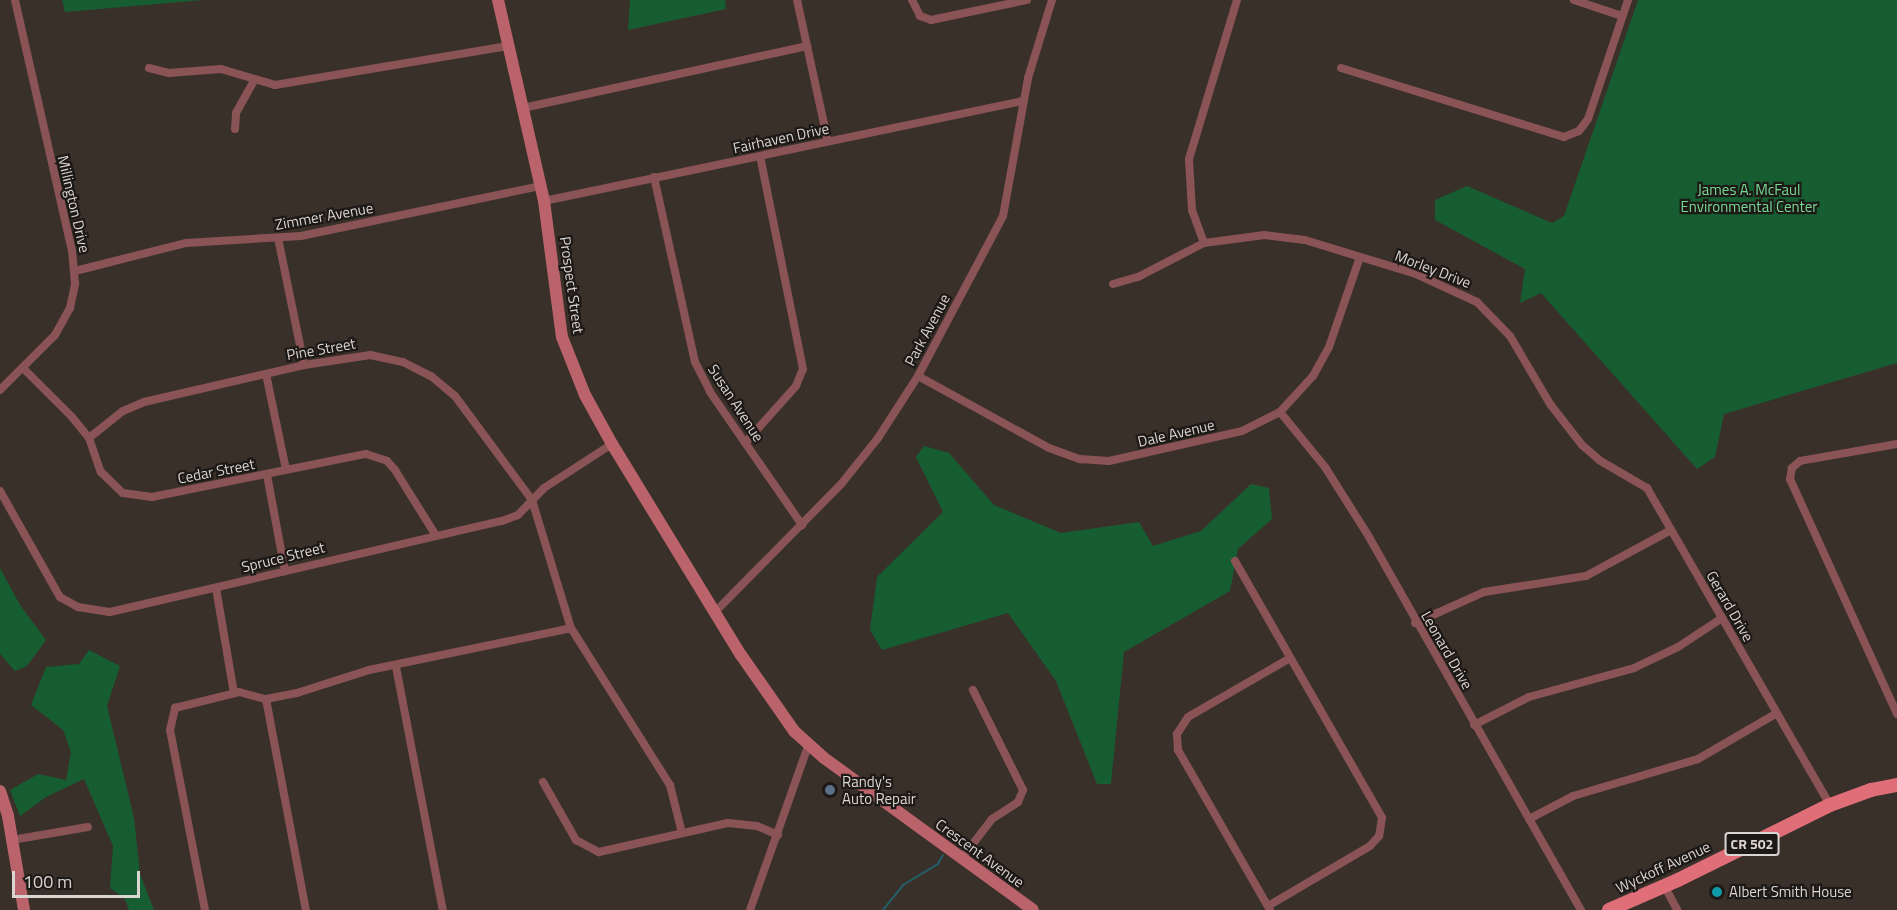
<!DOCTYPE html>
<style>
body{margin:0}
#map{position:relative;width:1897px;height:910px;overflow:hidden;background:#3a302a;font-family:"Titillium Web",sans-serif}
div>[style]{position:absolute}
.green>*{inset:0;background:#165e31}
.stream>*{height:2px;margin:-1px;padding:0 1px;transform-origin:1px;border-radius:1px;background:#235f69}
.minor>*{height:8px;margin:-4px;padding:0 4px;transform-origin:4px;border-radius:4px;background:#8a5356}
.secondary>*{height:12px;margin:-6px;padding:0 6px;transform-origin:6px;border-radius:6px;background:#ba636a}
.primary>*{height:14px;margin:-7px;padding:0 7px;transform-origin:7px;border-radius:7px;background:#df6e78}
.dots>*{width:16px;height:16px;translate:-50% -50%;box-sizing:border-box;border:3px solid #1d1916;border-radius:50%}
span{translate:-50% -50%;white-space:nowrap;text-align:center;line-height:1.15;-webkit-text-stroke:4.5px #1d1916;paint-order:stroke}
.shield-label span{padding:2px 4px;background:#1d1916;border:2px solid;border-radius:4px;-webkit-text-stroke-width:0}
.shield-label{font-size:14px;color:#dbd5d1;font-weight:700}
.street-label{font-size:15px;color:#dbd5d1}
.park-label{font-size:15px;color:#78d994}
.poi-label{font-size:15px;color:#dbd5d1}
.left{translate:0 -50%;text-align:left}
.scale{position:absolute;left:12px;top:871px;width:128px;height:27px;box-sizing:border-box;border:3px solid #dbd5d1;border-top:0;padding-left:8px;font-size:18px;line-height:21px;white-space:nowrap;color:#dbd5d1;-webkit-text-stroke:4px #1d1916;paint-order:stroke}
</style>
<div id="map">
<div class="green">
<i style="clip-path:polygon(62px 0,203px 0,65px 12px)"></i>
<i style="clip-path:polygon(630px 0,725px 0,726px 9px,628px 30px)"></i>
<i style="clip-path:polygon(1638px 0,1897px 0,1897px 363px,1724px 414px,1715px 457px,1697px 469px,1541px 293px,1520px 303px,1525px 269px,1435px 220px,1435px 200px,1467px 186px,1552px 223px,1564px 216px)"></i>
<i style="clip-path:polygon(924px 446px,949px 453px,994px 505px,1061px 533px,1139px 522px,1153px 546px,1201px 531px,1251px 484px,1269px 488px,1272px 519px,1238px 549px,1230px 591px,1124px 652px,1111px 784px,1097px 784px,1056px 681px,1008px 613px,882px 650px,870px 630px,877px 577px,943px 512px,916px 457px)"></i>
<i style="clip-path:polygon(0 568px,20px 605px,46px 640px,27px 666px,15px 671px,0 654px)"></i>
<i style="clip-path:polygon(89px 650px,120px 666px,107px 706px,134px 818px,140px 874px,154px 910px,129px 910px,125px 899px,110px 888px,113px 846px,84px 779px,46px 797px,20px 816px,10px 790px,38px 774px,66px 780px,71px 752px,63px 730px,31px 705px,46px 667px,79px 664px)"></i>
</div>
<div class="stream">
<i style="left:883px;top:910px;width:32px;rotate:-51deg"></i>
<i style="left:903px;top:885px;width:41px;rotate:-31deg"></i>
<i style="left:938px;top:864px;width:10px;rotate:-61deg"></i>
</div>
<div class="minor">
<i style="left:797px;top:0;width:145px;rotate:77.7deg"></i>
<i style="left:912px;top:0;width:18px;rotate:63deg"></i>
<i style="left:920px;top:16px;width:12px;rotate:20deg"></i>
<i style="left:931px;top:20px;width:98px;rotate:-11.8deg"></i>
<i style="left:1574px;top:0;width:51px;rotate:18.4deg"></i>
<i style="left:149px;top:68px;width:21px;rotate:14deg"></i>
<i style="left:169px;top:73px;width:52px;rotate:-4.4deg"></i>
<i style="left:221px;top:69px;width:56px;rotate:16.5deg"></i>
<i style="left:275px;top:85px;width:236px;rotate:-9.5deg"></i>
<i style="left:1341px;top:68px;width:233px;rotate:17.2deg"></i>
<i style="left:1564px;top:137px;width:16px;rotate:-22deg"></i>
<i style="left:1579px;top:131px;width:15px;rotate:-53deg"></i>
<i style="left:1588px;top:119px;width:126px;rotate:-71.4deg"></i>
<i style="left:523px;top:108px;width:291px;rotate:-12.3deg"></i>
<i style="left:235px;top:129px;width:16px;rotate:-86deg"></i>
<i style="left:236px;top:113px;width:37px;rotate:-61deg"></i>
<i style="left:654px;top:177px;width:189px;rotate:77.5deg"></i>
<i style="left:695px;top:362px;width:34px;rotate:63deg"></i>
<i style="left:710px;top:392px;width:162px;rotate:55.3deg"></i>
<i style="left:544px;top:201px;width:489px;rotate:-11.8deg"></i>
<i style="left:278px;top:238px;width:130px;rotate:78.4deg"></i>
<i style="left:1204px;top:243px;width:35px;rotate:-110deg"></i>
<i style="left:1192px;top:210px;width:51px;rotate:-93.4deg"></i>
<i style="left:1189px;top:159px;width:166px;rotate:-73.2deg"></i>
<i style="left:75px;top:271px;width:114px;rotate:-14.2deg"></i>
<i style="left:186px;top:243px;width:115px;rotate:-3.5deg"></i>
<i style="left:301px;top:236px;width:245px;rotate:-11.8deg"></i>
<i style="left:1113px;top:284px;width:26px;rotate:-16deg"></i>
<i style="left:1138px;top:277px;width:74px;rotate:-27.3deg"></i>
<i style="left:1204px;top:243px;width:61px;rotate:-7.6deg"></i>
<i style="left:1264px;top:235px;width:41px;rotate:7deg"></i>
<i style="left:1305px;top:240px;width:116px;rotate:17deg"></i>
<i style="left:1416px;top:274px;width:67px;rotate:24.7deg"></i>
<i style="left:1477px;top:302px;width:47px;rotate:45.9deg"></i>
<i style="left:1510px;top:336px;width:79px;rotate:59.5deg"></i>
<i style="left:1550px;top:404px;width:52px;rotate:52deg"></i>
<i style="left:1582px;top:445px;width:23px;rotate:41deg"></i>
<i style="left:1599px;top:460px;width:56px;rotate:30.3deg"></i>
<i style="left:1647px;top:488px;width:366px;rotate:60deg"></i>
<i style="left:23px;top:368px;width:69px;rotate:45deg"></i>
<i style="left:72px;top:417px;width:27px;rotate:51deg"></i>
<i style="left:89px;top:438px;width:36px;rotate:71deg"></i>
<i style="left:101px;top:472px;width:30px;rotate:44deg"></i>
<i style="left:123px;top:493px;width:29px;rotate:8deg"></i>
<i style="left:152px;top:497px;width:218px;rotate:-11.4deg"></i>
<i style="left:366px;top:454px;width:22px;rotate:18deg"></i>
<i style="left:387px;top:461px;width:12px;rotate:48deg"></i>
<i style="left:395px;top:470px;width:75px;rotate:58deg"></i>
<i style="left:266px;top:374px;width:98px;rotate:78.2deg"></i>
<i style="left:918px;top:376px;width:149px;rotate:28.8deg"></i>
<i style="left:1049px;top:448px;width:33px;rotate:20deg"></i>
<i style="left:1080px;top:459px;width:29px;rotate:4deg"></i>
<i style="left:1109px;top:461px;width:136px;rotate:-12.7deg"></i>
<i style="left:1242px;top:431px;width:42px;rotate:-26.6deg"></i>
<i style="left:1280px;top:412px;width:49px;rotate:-47.5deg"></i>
<i style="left:1313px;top:376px;width:33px;rotate:-61deg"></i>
<i style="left:1329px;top:347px;width:95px;rotate:-71deg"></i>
<i style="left:0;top:390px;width:78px;rotate:-45deg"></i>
<i style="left:55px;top:335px;width:31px;rotate:-61deg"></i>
<i style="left:70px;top:308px;width:25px;rotate:-78deg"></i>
<i style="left:75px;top:284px;width:33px;rotate:-95deg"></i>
<i style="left:72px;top:251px;width:257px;rotate:-102.8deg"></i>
<i style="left:1280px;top:412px;width:71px;rotate:50.7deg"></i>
<i style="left:1325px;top:467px;width:83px;rotate:57.8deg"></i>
<i style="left:1369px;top:537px;width:429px;rotate:60.4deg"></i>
<i style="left:89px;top:438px;width:43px;rotate:-38.5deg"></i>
<i style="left:123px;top:411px;width:23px;rotate:-23deg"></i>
<i style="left:144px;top:402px;width:164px;rotate:-13deg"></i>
<i style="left:304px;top:365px;width:67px;rotate:-8.6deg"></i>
<i style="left:370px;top:355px;width:34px;rotate:12deg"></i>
<i style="left:403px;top:362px;width:31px;rotate:27deg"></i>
<i style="left:431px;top:376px;width:31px;rotate:40deg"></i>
<i style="left:455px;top:396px;width:129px;rotate:53.5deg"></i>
<i style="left:532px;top:500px;width:134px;rotate:73.1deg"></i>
<i style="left:571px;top:628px;width:186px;rotate:57.8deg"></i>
<i style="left:670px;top:785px;width:49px;rotate:76deg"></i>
<i style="left:745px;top:443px;width:76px;rotate:-48.2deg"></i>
<i style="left:796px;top:386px;width:18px;rotate:-68deg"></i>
<i style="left:803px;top:369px;width:217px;rotate:-101.4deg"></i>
<i style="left:1897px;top:444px;width:98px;rotate:170.1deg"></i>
<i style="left:1800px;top:461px;width:11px;rotate:139deg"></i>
<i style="left:1792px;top:468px;width:11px;rotate:100deg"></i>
<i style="left:1790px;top:479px;width:258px;rotate:65.5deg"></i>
<i style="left:267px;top:475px;width:98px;rotate:79.4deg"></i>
<i style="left:0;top:491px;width:122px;rotate:60.5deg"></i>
<i style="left:60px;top:597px;width:21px;rotate:29deg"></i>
<i style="left:78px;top:607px;width:32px;rotate:9deg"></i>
<i style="left:110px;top:612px;width:402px;rotate:-13.1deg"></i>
<i style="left:502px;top:521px;width:17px;rotate:-21deg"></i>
<i style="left:518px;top:515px;width:37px;rotate:-46deg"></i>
<i style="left:544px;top:488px;width:81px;rotate:-32.9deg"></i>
<i style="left:1235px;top:561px;width:296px;rotate:60.2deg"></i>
<i style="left:1382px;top:818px;width:18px;rotate:99deg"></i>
<i style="left:1379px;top:836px;width:13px;rotate:132deg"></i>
<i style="left:1370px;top:846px;width:118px;rotate:149.5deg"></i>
<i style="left:216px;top:588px;width:107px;rotate:80.3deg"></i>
<i style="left:715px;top:612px;width:181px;rotate:-45.4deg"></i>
<i style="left:842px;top:483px;width:58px;rotate:-51.3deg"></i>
<i style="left:878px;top:438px;width:74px;rotate:-57.2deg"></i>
<i style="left:918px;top:376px;width:181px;rotate:-62deg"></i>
<i style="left:1003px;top:216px;width:140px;rotate:-79.7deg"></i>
<i style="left:1028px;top:78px;width:82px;rotate:-72.9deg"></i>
<i style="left:1415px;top:623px;width:76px;rotate:-24.2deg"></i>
<i style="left:1484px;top:592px;width:103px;rotate:-8.9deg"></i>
<i style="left:1586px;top:576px;width:97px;rotate:-28.4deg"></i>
<i style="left:396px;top:667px;width:248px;rotate:79.1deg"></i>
<i style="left:266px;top:699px;width:215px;rotate:79.3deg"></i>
<i style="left:1474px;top:725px;width:62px;rotate:-27deg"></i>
<i style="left:1529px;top:697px;width:109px;rotate:-15.4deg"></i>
<i style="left:1634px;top:668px;width:49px;rotate:-25.5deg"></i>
<i style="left:1678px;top:647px;width:53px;rotate:-33.4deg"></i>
<i style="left:543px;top:782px;width:67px;rotate:60.4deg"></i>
<i style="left:576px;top:840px;width:26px;rotate:28deg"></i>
<i style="left:599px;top:852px;width:132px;rotate:-12.7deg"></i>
<i style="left:728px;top:823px;width:29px;rotate:6deg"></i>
<i style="left:757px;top:826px;width:23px;rotate:23deg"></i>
<i style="left:1529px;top:819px;width:50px;rotate:-27.6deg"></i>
<i style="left:1573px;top:796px;width:130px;rotate:-16.5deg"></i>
<i style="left:1698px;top:759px;width:91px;rotate:-30.2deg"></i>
<i style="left:12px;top:840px;width:77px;rotate:-9.7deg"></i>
<i style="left:962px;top:858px;width:49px;rotate:-52.4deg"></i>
<i style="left:992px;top:819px;width:31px;rotate:-33deg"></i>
<i style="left:1018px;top:802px;width:13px;rotate:-67deg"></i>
<i style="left:1023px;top:790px;width:112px;rotate:-116.6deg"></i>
<i style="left:1665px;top:887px;width:26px;rotate:62deg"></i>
<i style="left:205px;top:910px;width:183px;rotate:-101deg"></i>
<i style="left:170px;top:730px;width:23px;rotate:-77deg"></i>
<i style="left:175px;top:708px;width:66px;rotate:-14deg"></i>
<i style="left:239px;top:692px;width:28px;rotate:15deg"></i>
<i style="left:266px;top:699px;width:32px;rotate:-11deg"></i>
<i style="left:297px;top:693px;width:76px;rotate:-17.7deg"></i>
<i style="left:369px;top:670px;width:206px;rotate:-11.7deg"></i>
<i style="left:750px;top:910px;width:174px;rotate:-70.5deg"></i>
<i style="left:1270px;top:910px;width:185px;rotate:-119.9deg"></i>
<i style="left:1178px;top:750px;width:16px;rotate:-94deg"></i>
<i style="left:1177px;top:734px;width:20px;rotate:-57deg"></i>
<i style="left:1188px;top:717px;width:118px;rotate:-30deg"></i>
</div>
<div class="secondary">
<i style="left:498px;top:0;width:206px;rotate:77.1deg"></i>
<i style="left:544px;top:201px;width:137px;rotate:82.5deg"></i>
<i style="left:562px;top:337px;width:62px;rotate:68.4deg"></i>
<i style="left:585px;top:395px;width:56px;rotate:61.1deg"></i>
<i style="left:612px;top:444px;width:247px;rotate:58.6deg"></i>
<i style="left:741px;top:655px;width:93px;rotate:55.1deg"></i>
<i style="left:794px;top:731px;width:40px;rotate:42deg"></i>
<i style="left:824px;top:758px;width:258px;rotate:36deg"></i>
<i style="left:0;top:791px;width:26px;rotate:72deg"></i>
<i style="left:8px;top:816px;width:95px;rotate:80.3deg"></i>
</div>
<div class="primary">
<i style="left:1609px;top:910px;width:75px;rotate:-23.5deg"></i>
<i style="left:1678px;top:880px;width:169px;rotate:-26.3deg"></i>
<i style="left:1830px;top:805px;width:44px;rotate:-20.1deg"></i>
<i style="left:1871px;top:790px;width:26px;rotate:-11deg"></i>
</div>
<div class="dots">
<i style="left:830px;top:790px;background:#5c6f8a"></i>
<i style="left:1717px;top:892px;background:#0f9aa8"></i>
</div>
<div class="shield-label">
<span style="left:1752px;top:844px">CR 502</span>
</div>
<div class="street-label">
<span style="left:781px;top:138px;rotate:-12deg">Fairhaven Drive</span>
<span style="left:74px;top:204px;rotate:77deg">Millington Drive</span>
<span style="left:324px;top:216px;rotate:-10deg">Zimmer Avenue</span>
<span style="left:1433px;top:269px;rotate:21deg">Morley Drive</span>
<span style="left:572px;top:285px;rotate:82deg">Prospect Street</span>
<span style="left:927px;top:330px;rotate:-62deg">Park Avenue</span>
<span style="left:321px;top:349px;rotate:-10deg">Pine Street</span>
<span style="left:736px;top:403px;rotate:57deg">Susan Avenue</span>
<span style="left:1176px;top:433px;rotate:-13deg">Dale Avenue</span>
<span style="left:216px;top:471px;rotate:-11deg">Cedar Street</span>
<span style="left:283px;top:557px;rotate:-14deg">Spruce Street</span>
<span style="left:1730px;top:606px;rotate:60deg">Gerard Drive</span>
<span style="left:1447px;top:650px;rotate:60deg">Leonard Drive</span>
<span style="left:980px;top:853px;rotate:36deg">Crescent Avenue</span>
<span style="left:1663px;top:867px;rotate:-25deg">Wyckoff Avenue</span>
</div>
<div class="park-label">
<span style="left:1749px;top:198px">James A. McFaul<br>Environmental Center</span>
</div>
<div class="poi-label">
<span class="left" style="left:842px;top:790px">Randy's<br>Auto Repair</span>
<span class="left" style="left:1729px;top:892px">Albert Smith House</span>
</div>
<div class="scale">100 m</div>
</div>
